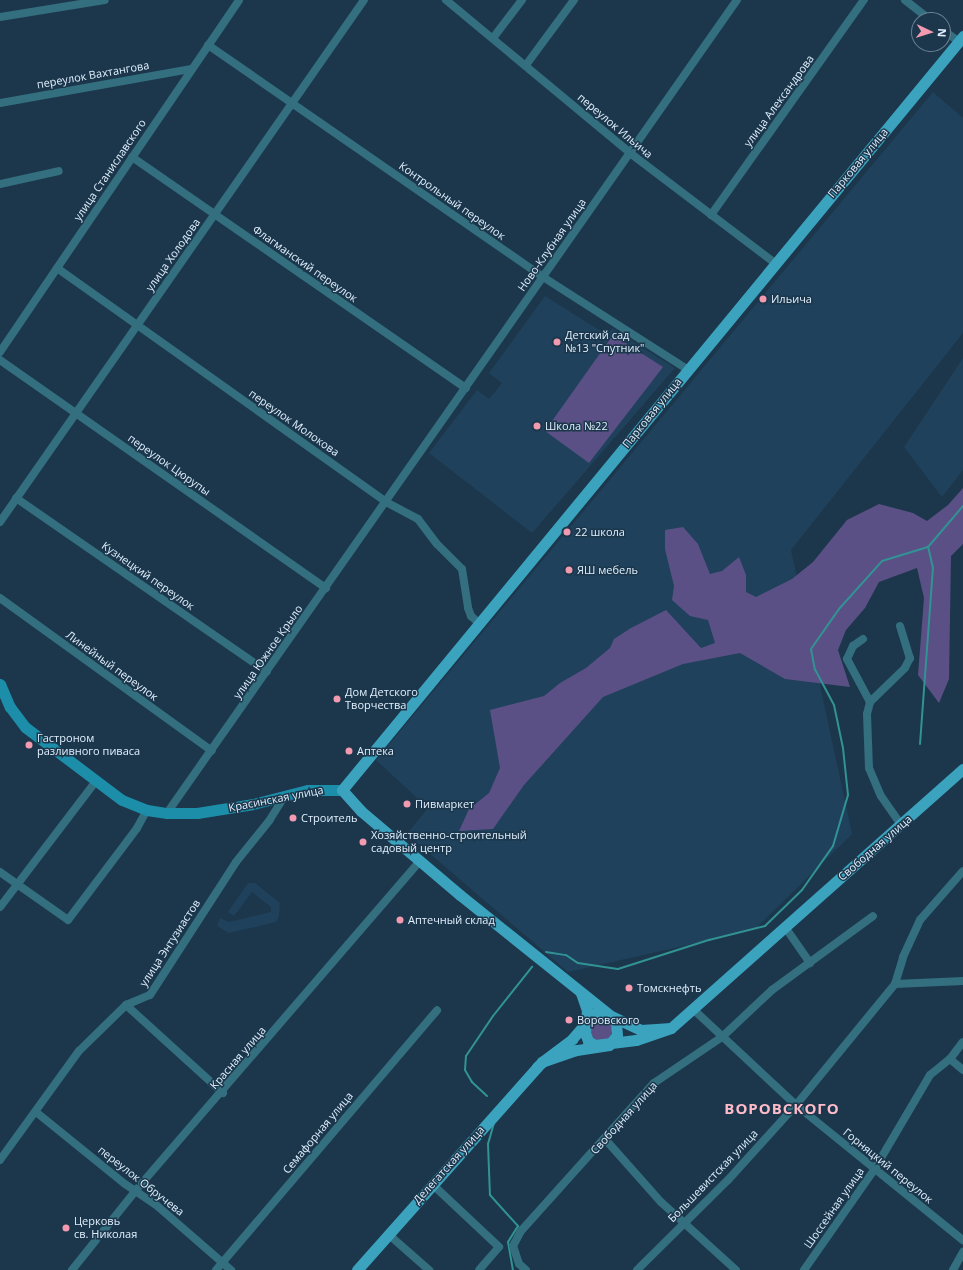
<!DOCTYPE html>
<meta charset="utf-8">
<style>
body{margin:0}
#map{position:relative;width:963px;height:1270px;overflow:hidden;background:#1c374c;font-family:"Open Sans",sans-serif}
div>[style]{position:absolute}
.built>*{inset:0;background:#1f415b}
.green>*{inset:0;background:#5a5085}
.round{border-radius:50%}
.stream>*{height:2px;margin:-1px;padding:0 1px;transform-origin:1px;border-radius:1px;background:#319393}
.minor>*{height:8px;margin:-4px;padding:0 4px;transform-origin:4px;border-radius:4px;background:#336f7f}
.secondary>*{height:11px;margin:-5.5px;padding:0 5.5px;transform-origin:5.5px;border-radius:5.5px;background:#1d8ea9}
.primary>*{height:11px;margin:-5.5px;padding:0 5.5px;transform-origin:5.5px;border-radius:5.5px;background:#3ba3be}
.dots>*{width:11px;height:11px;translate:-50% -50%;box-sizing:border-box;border:2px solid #1c374c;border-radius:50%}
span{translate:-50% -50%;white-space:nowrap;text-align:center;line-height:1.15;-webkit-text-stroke:3px #1c374c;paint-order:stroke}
.street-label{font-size:11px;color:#e0f0fe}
.poi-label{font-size:11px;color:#e0f0fe}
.left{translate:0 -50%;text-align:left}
.district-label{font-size:15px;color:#febbca;font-weight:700;letter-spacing:1px}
.north{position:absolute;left:911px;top:12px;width:40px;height:40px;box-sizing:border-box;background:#1c374c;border:1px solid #6a8193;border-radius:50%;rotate:94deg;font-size:11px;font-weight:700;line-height:16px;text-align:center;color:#e0f0fe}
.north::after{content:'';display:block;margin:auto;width:14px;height:18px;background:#f29aaf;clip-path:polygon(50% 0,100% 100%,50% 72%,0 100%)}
</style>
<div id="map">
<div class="built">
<i style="clip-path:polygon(933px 92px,963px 118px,963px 333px,791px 550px,852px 834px,754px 930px,568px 972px,407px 834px,428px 808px,376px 760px)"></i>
<i style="clip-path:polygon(545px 296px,607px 335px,612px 328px,675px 368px,532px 533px,429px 453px,477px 390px,489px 399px,502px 383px,489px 373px)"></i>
<i style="clip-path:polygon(963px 358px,963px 470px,942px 497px,904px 447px)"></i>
<i style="clip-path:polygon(248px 883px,255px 883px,280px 903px,279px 916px,276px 922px,229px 933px,217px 926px,220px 918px,229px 922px,271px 912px,271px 907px,252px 892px,234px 916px,228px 912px)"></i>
</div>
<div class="green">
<i style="clip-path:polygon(613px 335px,663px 367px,589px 463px,545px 431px)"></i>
<i style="clip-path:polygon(963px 488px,963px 544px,951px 556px,949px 679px,939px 703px,918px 675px,924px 598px,917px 568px,879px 582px,865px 608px,846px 630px,838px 650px,850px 687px,785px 679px,740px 653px,683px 664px,603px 697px,524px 785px,493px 829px,459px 831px,469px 809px,489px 793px,500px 768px,490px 710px,544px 696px,560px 683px,586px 668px,610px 648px,614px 639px,631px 628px,666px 610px,701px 648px,715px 643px,708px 620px,690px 616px,672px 600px,674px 586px,665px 549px,665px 530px,683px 527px,698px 544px,710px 574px,722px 571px,739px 557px,746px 575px,746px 592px,756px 597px,792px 579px,813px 562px,847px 520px,879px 504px,913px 513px,927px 521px,948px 505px)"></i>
<i class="round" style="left:590px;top:1019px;width:22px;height:22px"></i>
</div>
<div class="stream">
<i style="left:920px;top:744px;width:176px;rotate:-85.8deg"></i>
<i style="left:933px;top:568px;width:22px;rotate:-103deg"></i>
<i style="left:928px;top:547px;width:54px;rotate:-49.5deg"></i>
<i style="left:546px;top:952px;width:20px;rotate:9deg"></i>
<i style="left:566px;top:955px;width:14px;rotate:34deg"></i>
<i style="left:578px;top:963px;width:40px;rotate:8.5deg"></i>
<i style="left:618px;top:969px;width:96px;rotate:-17.7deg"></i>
<i style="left:709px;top:940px;width:58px;rotate:-14deg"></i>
<i style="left:765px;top:926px;width:52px;rotate:-44.2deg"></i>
<i style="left:802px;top:890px;width:54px;rotate:-54.8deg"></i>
<i style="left:833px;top:846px;width:53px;rotate:-73.6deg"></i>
<i style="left:848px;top:795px;width:47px;rotate:-96.1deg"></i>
<i style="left:843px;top:748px;width:44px;rotate:-101.8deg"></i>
<i style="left:834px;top:705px;width:40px;rotate:-118deg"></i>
<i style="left:815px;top:670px;width:21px;rotate:-101deg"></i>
<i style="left:811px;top:649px;width:49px;rotate:-55deg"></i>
<i style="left:839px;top:609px;width:64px;rotate:-48.1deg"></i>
<i style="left:882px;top:561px;width:48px;rotate:-16.9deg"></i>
<i style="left:487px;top:1096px;width:21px;rotate:-137deg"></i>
<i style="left:472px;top:1082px;width:14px;rotate:-120deg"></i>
<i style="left:465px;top:1070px;width:14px;rotate:-86deg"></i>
<i style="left:466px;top:1056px;width:48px;rotate:-56deg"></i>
<i style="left:493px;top:1016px;width:63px;rotate:-51.5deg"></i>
<i style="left:494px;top:1123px;width:22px;rotate:106deg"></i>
<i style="left:488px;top:1144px;width:51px;rotate:87.8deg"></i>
<i style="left:490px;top:1195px;width:42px;rotate:47.9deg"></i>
<i style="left:518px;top:1226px;width:19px;rotate:122deg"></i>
<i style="left:508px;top:1242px;width:28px;rotate:80deg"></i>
</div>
<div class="minor">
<i style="left:446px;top:0;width:239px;rotate:39.7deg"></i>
<i style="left:630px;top:153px;width:182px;rotate:37.2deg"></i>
<i style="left:905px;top:0;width:33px;rotate:38deg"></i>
<i style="left:0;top:17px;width:106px;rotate:-9.2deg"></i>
<i style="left:943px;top:30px;width:19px;rotate:36deg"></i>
<i style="left:493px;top:38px;width:48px;rotate:-52.7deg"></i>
<i style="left:208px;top:45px;width:407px;rotate:34.7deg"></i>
<i style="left:543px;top:277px;width:171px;rotate:32.6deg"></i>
<i style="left:526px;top:65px;width:81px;rotate:-53.6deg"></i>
<i style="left:0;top:103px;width:193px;rotate:-10.1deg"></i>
<i style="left:132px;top:157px;width:406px;rotate:34.7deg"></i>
<i style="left:0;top:184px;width:60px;rotate:-12.4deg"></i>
<i style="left:711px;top:215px;width:264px;rotate:-54.6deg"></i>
<i style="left:57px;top:268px;width:404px;rotate:35.4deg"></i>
<i style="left:386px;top:502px;width:36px;rotate:28deg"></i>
<i style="left:418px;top:519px;width:31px;rotate:53deg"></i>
<i style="left:437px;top:544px;width:35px;rotate:45deg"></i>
<i style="left:462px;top:569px;width:39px;rotate:81deg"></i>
<i style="left:468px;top:608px;width:9px;rotate:69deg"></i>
<i style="left:471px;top:616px;width:11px;rotate:41deg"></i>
<i style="left:0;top:352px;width:425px;rotate:-55.8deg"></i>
<i style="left:0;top:360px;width:398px;rotate:35deg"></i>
<i style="left:16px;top:498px;width:305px;rotate:34.7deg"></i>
<i style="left:0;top:522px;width:636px;rotate:-55.11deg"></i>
<i style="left:0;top:598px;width:261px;rotate:35.8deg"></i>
<i style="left:900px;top:626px;width:34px;rotate:73deg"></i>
<i style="left:910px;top:658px;width:11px;rotate:117deg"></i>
<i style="left:905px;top:668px;width:49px;rotate:135.8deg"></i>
<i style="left:870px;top:702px;width:12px;rotate:104deg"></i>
<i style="left:867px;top:714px;width:54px;rotate:87.9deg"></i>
<i style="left:869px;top:768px;width:30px;rotate:67deg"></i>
<i style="left:881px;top:796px;width:35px;rotate:55deg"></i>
<i style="left:863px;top:639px;width:12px;rotate:145deg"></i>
<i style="left:853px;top:646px;width:14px;rotate:115deg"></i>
<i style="left:847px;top:659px;width:49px;rotate:61.9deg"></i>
<i style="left:167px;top:813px;width:993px;rotate:-54.97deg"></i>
<i style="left:0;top:872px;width:83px;rotate:35.2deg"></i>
<i style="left:68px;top:920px;width:115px;rotate:-53.1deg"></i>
<i style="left:137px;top:828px;width:21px;rotate:-61deg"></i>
<i style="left:0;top:907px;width:158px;rotate:-52.7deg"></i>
<i style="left:785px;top:927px;width:44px;rotate:55.2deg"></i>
<i style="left:895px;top:984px;width:68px;rotate:-2.5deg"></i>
<i style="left:126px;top:1005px;width:131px;rotate:42.2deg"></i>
<i style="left:694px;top:1010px;width:139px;rotate:43deg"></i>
<i style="left:796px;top:1105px;width:215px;rotate:39deg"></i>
<i style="left:950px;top:1059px;width:17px;rotate:40deg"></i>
<i style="left:36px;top:1112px;width:114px;rotate:39deg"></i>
<i style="left:125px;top:1184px;width:36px;rotate:34deg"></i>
<i style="left:155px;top:1204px;width:101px;rotate:41deg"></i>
<i style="left:605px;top:1139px;width:84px;rotate:48.4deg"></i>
<i style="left:661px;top:1202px;width:101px;rotate:42.2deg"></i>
<i style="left:0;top:1160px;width:135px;rotate:-54.1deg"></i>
<i style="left:79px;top:1051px;width:66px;rotate:-44.4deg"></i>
<i style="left:126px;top:1005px;width:26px;rotate:-23deg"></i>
<i style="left:150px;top:995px;width:158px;rotate:-57.1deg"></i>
<i style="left:236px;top:862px;width:53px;rotate:-51.2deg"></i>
<i style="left:269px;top:821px;width:28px;rotate:-58deg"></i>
<i style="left:432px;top:1184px;width:92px;rotate:43.2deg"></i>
<i style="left:499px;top:1247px;width:30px;rotate:131deg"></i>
<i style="left:388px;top:1234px;width:55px;rotate:41.3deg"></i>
<i style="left:72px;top:1270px;width:102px;rotate:-51.3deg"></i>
<i style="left:136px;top:1190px;width:435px;rotate:-49.2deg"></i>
<i style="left:216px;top:1270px;width:341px;rotate:-49.6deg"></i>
<i style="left:526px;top:1270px;width:9px;rotate:-139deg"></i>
<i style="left:519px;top:1264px;width:19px;rotate:-108deg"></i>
<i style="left:513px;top:1246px;width:17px;rotate:-62deg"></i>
<i style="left:521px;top:1231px;width:199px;rotate:-48.1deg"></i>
<i style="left:654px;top:1083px;width:82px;rotate:-34.1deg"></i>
<i style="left:722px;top:1037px;width:69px;rotate:-43.2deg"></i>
<i style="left:772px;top:990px;width:125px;rotate:-36.2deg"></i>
<i style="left:637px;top:1270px;width:128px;rotate:-44.7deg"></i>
<i style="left:728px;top:1180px;width:101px;rotate:-47.8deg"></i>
<i style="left:796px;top:1105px;width:156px;rotate:-50.7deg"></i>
<i style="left:895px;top:984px;width:28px;rotate:-73deg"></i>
<i style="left:903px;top:957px;width:41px;rotate:-65.3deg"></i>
<i style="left:920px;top:920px;width:65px;rotate:-48.7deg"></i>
<i style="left:804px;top:1270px;width:122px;rotate:-55deg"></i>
<i style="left:874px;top:1170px;width:110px;rotate:-59.5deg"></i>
<i style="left:930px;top:1075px;width:26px;rotate:-39deg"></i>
<i style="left:950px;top:1059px;width:21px;rotate:-53deg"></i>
<i style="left:953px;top:1270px;width:21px;rotate:-61deg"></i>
</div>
<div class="secondary">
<i style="left:0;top:684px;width:25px;rotate:67deg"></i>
<i style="left:10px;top:707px;width:25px;rotate:53deg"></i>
<i style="left:25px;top:727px;width:121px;rotate:37deg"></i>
<i style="left:122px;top:800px;width:27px;rotate:22deg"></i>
<i style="left:147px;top:810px;width:20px;rotate:9deg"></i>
<i style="left:167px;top:813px;width:30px"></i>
<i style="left:197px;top:813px;width:57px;rotate:-9.1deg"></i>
<i style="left:253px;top:804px;width:57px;rotate:-14.3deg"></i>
<i style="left:308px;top:790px;width:34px"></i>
</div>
<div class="primary">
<i style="left:581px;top:993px;width:18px;rotate:71deg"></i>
<i style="left:587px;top:1010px;width:23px;rotate:95deg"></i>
<i style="left:585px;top:1033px;width:9px;rotate:69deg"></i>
<i style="left:588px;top:1041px;width:8px;rotate:30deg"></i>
<i style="left:595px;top:1045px;width:41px;rotate:-7deg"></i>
<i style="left:636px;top:1040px;width:37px;rotate:-19deg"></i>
<i style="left:671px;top:1028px;width:390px;rotate:-41.6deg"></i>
<i style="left:671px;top:1028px;width:30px;rotate:176deg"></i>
<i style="left:641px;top:1030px;width:33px;rotate:-155deg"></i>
<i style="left:611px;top:1016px;width:193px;rotate:-141.3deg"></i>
<i style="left:460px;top:895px;width:130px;rotate:-139.7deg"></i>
<i style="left:361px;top:811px;width:28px;rotate:-132deg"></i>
<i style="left:342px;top:790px;width:977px;rotate:-50.52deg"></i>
<i style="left:357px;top:1270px;width:271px;rotate:-48.4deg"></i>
<i style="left:537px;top:1067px;width:7px;rotate:-45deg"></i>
<i style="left:542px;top:1062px;width:38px;rotate:-37deg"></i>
<i style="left:572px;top:1039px;width:33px;rotate:-49deg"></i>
<i style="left:594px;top:1014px;width:12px;rotate:-5deg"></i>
<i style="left:606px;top:1013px;width:13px;rotate:42deg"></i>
<i style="left:616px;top:1022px;width:13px;rotate:86deg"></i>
<i style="left:617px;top:1035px;width:13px;rotate:129deg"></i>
<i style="left:609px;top:1045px;width:33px;rotate:171deg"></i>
<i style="left:576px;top:1050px;width:36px;rotate:161deg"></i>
</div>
<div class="dots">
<i style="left:763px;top:299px;background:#f29aaf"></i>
<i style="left:557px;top:342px;background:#f29aaf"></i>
<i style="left:537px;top:426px;background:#f29aaf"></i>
<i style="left:567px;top:532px;background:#f29aaf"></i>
<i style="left:569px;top:570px;background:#f29aaf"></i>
<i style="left:337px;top:699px;background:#f29aaf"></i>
<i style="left:29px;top:745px;background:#f29aaf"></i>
<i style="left:349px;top:751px;background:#f29aaf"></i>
<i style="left:407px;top:804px;background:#f29aaf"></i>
<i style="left:293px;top:818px;background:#f29aaf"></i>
<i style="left:363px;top:842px;background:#f29aaf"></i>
<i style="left:400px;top:920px;background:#f29aaf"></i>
<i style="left:629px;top:988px;background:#f29aaf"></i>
<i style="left:569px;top:1020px;background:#f29aaf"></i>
<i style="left:66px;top:1228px;background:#f29aaf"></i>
</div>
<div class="street-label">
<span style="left:93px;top:75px;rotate:-10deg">переулок Вахтангова</span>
<span style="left:779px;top:101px;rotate:-54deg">улица Александрова</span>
<span style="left:615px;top:126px;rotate:40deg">переулок Ильича</span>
<span style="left:858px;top:163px;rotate:-50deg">Парковая улица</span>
<span style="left:110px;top:170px;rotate:-56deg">улица Станиславского</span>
<span style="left:452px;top:201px;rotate:35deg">Контрольный переулок</span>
<span style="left:552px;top:245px;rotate:-55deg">Ново-Клубная улица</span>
<span style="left:173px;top:255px;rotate:-55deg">улица Холодова</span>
<span style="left:305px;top:264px;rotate:35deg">Флагманский переулок</span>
<span style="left:652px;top:413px;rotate:-51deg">Парковая улица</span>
<span style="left:294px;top:423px;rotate:35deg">переулок Молокова</span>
<span style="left:169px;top:465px;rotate:35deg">переулок Цюрупы</span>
<span style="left:148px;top:576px;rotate:35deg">Кузнецкий переулок</span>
<span style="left:268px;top:652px;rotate:-55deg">улица Южное Крыло</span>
<span style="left:112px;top:666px;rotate:36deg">Линейный переулок</span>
<span style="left:276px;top:799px;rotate:-11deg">Красинская улица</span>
<span style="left:875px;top:848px;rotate:-41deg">Свободная улица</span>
<span style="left:170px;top:943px;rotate:-57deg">улица Энтузиастов</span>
<span style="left:238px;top:1058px;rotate:-49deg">Красная улица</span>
<span style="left:624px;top:1118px;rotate:-48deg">Свободная улица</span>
<span style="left:318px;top:1133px;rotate:-50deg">Семафорная улица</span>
<span style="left:449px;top:1165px;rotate:-48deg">Делегатская улица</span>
<span style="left:888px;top:1166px;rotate:39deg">Горняцкий переулок</span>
<span style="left:713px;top:1176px;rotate:-46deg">Большевистская улица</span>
<span style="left:141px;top:1181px;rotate:38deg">переулок Обручева</span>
<span style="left:834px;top:1208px;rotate:-55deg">Шоссейная улица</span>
</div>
<div class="poi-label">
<span class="left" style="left:771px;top:299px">Ильича</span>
<span class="left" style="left:565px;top:342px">Детский сад<br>№13 "Спутник"</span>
<span class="left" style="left:545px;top:426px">Школа №22</span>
<span class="left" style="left:575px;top:532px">22 школа</span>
<span class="left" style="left:577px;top:570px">ЯШ мебель</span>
<span class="left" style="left:345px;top:699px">Дом Детского<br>Творчества</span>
<span class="left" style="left:37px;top:745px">Гастроном<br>разливного пиваса</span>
<span class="left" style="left:357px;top:751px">Аптека</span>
<span class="left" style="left:415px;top:804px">Пивмаркет</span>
<span class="left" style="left:301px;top:818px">Строитель</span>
<span class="left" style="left:371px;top:842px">Хозяйственно-строительный<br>садовый центр</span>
<span class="left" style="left:408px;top:920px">Аптечный склад</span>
<span class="left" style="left:637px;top:988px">Томскнефть</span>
<span class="left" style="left:577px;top:1020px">Воровского</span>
<span class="left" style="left:74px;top:1228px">Церковь<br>св. Николая</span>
</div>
<div class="district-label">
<span style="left:782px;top:1109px">ВОРОВСКОГО</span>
</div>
<div class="north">N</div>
</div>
